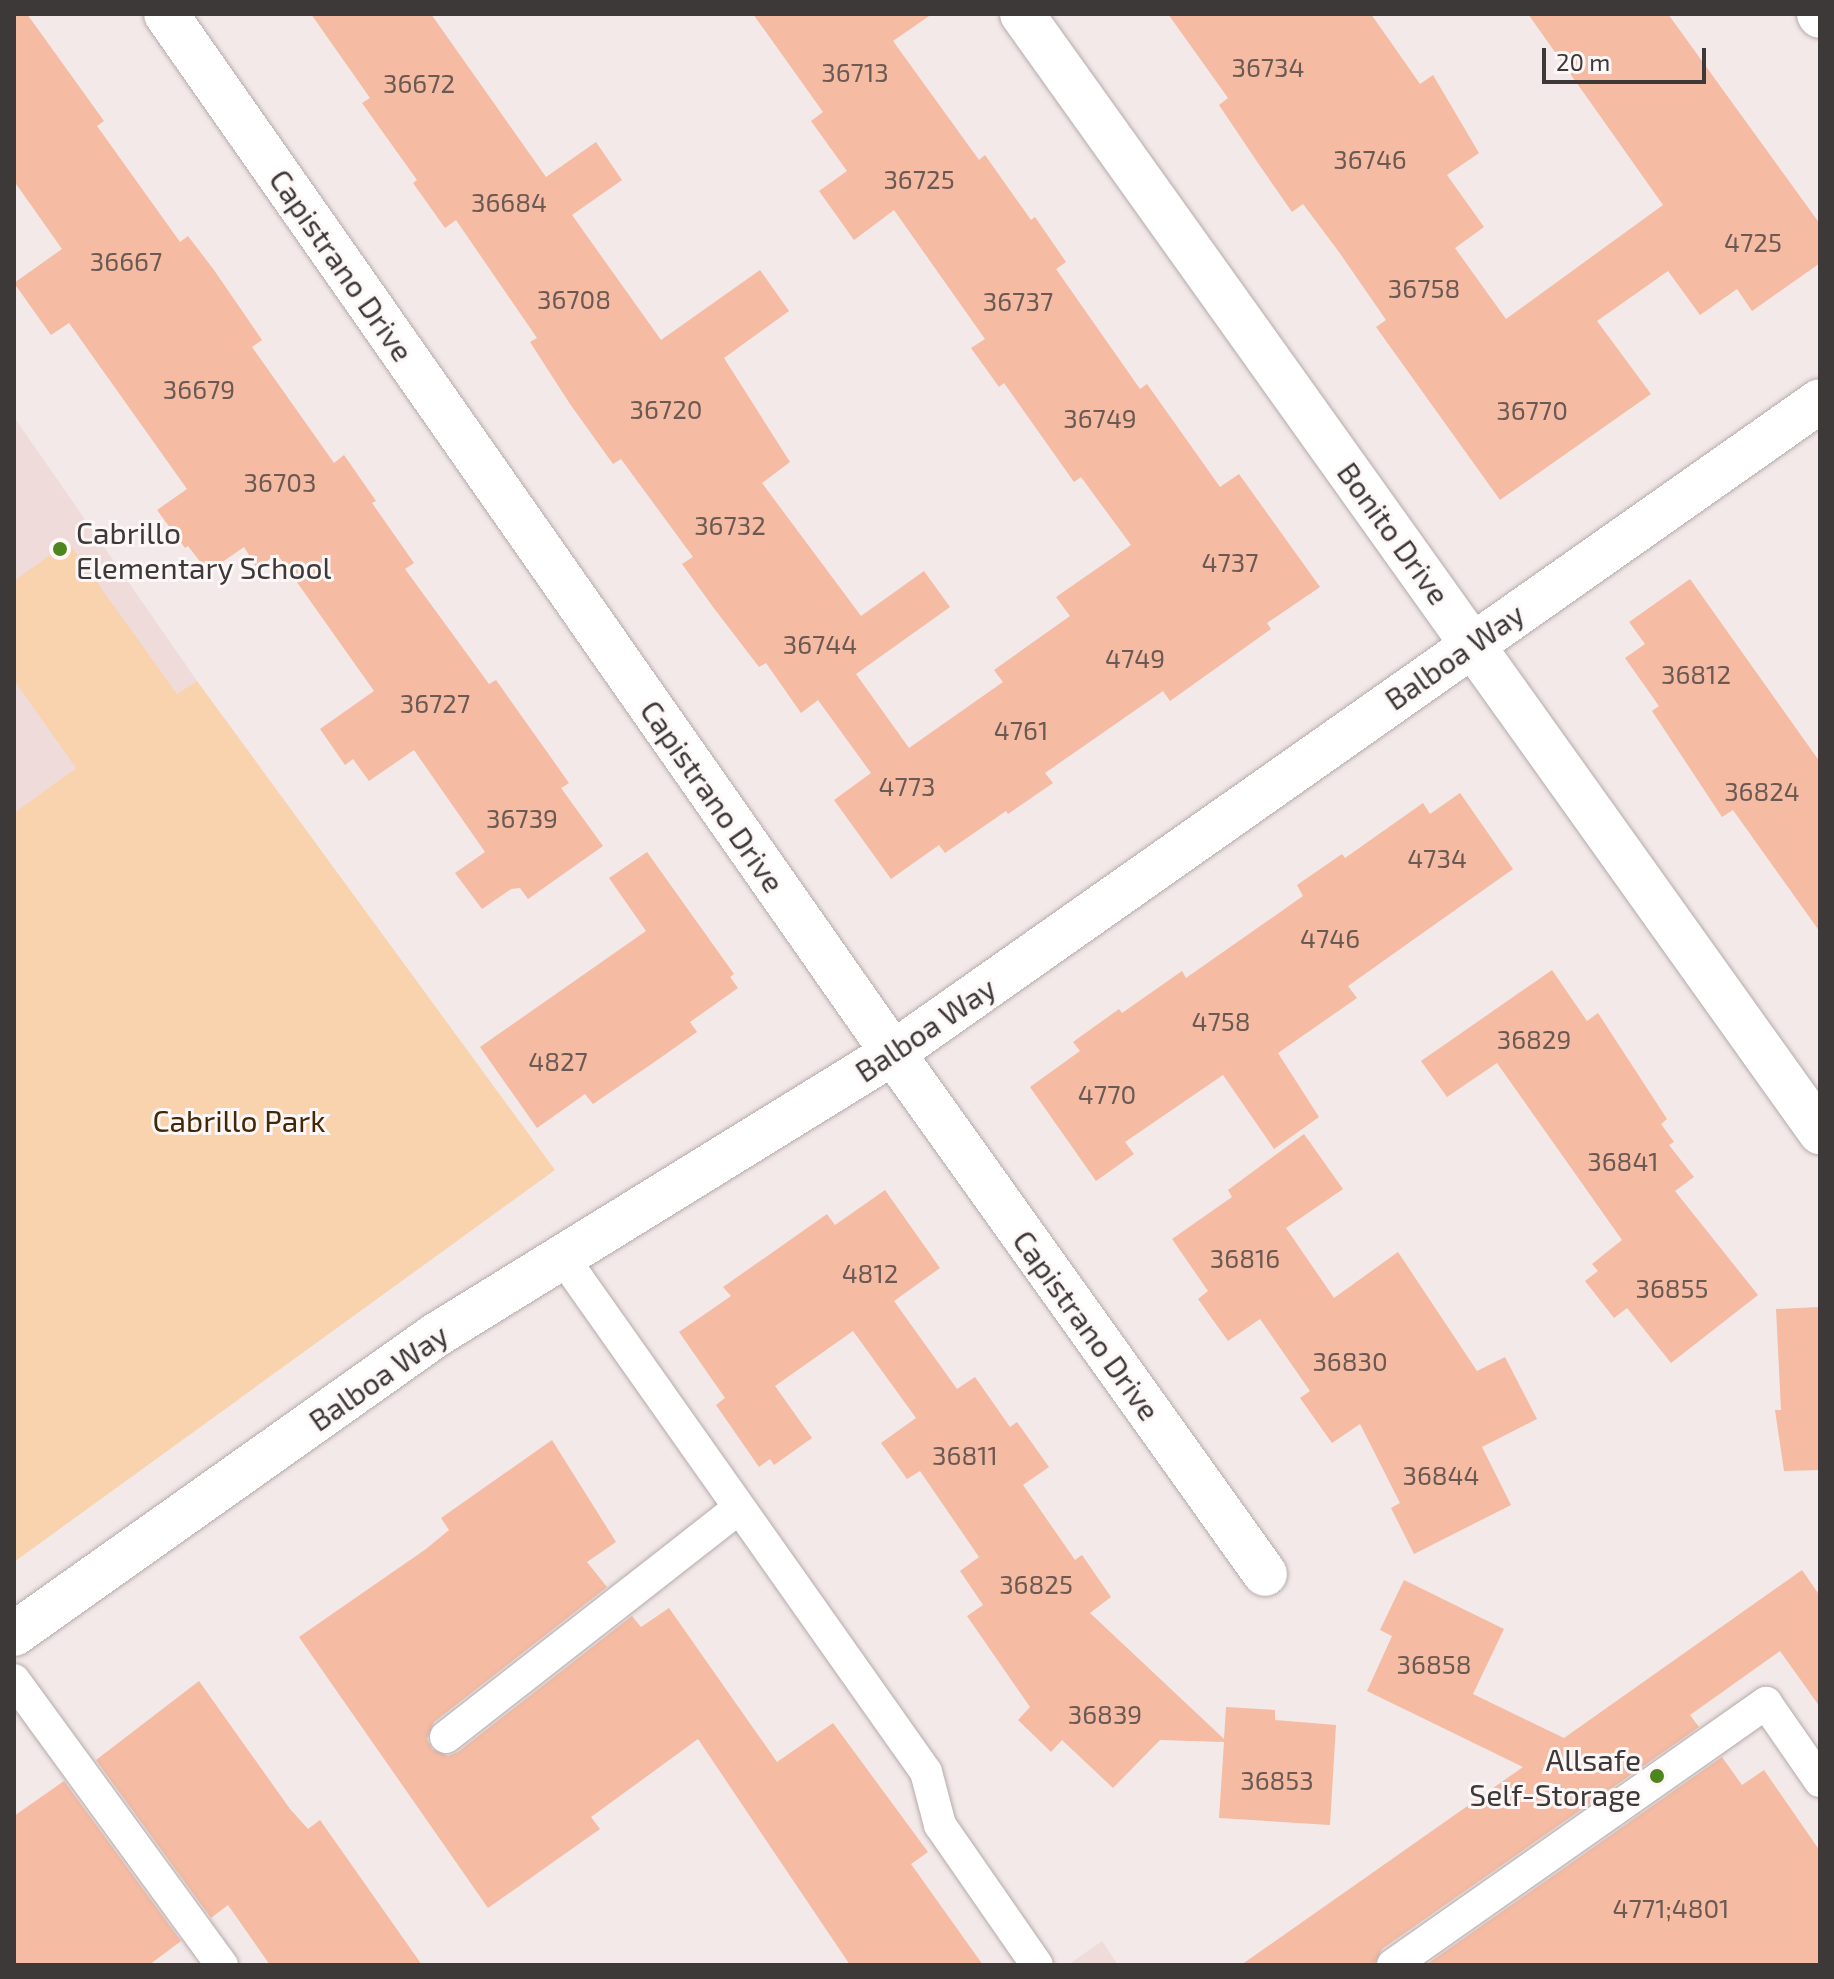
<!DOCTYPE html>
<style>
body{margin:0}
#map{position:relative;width:1834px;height:1979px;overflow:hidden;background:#f3e9e8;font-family:"Exo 2",sans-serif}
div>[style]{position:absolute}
.built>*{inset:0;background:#eedbda}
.green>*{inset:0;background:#f8d3ae}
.building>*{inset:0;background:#f5bba3}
.roads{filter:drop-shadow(0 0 2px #b5abaa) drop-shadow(0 0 2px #b5abaa)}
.service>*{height:32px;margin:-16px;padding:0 16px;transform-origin:16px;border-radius:16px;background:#fff}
.minor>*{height:44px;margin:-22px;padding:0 22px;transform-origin:22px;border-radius:22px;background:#fff}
.dots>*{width:22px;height:22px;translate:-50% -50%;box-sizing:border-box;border:4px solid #fef7f7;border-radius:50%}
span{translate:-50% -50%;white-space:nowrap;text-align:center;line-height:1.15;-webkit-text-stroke:6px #fef7f7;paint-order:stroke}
.number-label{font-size:26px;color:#6b5a54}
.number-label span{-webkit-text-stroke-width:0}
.street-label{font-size:30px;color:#3d3939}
.poi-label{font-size:30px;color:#3d3939}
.left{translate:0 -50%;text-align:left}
.right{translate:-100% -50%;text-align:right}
.park-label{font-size:30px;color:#432806}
.frame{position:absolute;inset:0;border:16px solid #3d3939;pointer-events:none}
.scale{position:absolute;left:1542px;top:48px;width:164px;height:36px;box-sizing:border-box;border:4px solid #3d3939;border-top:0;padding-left:10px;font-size:24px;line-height:28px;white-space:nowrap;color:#3d3939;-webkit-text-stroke:6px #fef7f7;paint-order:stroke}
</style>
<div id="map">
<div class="built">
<i style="clip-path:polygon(14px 417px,197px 681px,14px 813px)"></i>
<i style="clip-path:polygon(1102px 1941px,1118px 1965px,1068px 1965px)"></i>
</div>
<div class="green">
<i style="clip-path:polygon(68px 542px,177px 694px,197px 681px,555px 1170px,14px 1562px,14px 813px,76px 768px,14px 680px,14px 581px)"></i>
</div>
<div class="building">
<i style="clip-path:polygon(14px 14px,27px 14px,104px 121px,97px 126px,180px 242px,188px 236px,214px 270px,262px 340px,252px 347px,334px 463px,344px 455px,376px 501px,372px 503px,414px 563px,405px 569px,489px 684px,496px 680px,569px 783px,561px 788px,603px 846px,528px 899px,520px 888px,511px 889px,482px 909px,455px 873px,485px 852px,414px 750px,369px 781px,353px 759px,345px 765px,320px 729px,374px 691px,277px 554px,257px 568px,244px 547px,208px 572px,188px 546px,185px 548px,157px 510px,187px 489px,69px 323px,51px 335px,14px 283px,62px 249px,14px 181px)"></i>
<i style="clip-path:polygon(311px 14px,431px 14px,546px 177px,596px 142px,622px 180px,572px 215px,661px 340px,760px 270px,789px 311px,724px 358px,790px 462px,762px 483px,861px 616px,924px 571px,950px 607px,856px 674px,909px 748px,1003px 682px,994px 670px,1070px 616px,1056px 597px,1131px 545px,1081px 477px,1074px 482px,1004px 383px,999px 387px,971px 348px,985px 339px,894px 210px,854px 240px,819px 191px,847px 171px,811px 121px,823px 112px,753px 14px,932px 14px,893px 41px,979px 160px,985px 155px,1031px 220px,1035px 217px,1066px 262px,1056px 269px,1140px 389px,1147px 384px,1220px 487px,1239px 474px,1320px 587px,1267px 623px,1271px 629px,1170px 701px,1163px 691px,1045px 773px,1053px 783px,1008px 814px,1006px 811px,945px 853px,939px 845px,891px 879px,834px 800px,871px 773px,818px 700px,801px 713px,766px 663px,759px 667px,713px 607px,682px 564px,693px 557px,621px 459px,613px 464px,570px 404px,530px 342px,537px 338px,456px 220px,445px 228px,413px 183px,417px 180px,362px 103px,370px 98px)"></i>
<i style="clip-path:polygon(1168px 14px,1371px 14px,1420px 84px,1433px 75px,1479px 153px,1447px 175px,1484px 227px,1455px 248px,1506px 319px,1663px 205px,1528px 14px,1668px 14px,1820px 224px,1820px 263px,1752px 311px,1737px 289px,1700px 315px,1668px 271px,1597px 321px,1651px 394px,1500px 500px,1376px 327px,1386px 320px,1339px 252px,1303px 204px,1292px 212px,1260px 166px,1219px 105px,1228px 98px)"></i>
<i style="clip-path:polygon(1690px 579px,1820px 762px,1820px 932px,1733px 810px,1722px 817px,1652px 711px,1659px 706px,1625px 658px,1645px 644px,1629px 622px)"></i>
<i style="clip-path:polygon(1460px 793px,1513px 869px,1348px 986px,1357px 998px,1278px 1053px,1319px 1117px,1274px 1149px,1223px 1075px,1125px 1142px,1134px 1154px,1096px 1181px,1030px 1087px,1080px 1051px,1073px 1042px,1119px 1009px,1122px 1013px,1182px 971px,1186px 978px,1303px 896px,1297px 885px,1342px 854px,1345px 858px,1423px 803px,1430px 814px)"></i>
<i style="clip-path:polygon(647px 852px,734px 974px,730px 977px,738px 988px,690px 1022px,697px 1032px,653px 1063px,593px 1104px,585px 1094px,537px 1128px,480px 1047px,646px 931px,609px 878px)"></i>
<i style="clip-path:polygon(1552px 970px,1587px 1021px,1598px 1013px,1667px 1119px,1661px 1124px,1674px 1142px,1669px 1145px,1694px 1177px,1675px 1191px,1758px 1295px,1671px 1363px,1627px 1308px,1614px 1318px,1585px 1281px,1598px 1271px,1592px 1264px,1622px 1240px,1497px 1063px,1447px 1097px,1421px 1061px)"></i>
<i style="clip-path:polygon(1304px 1134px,1343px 1189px,1286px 1228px,1334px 1298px,1398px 1252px,1477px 1371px,1505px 1357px,1537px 1419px,1482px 1447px,1511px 1505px,1414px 1554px,1391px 1508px,1400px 1503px,1360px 1424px,1332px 1443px,1300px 1398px,1310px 1391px,1260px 1319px,1228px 1341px,1198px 1299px,1208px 1291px,1172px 1239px,1232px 1197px,1228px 1190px)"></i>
<i style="clip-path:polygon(885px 1190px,940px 1268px,894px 1301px,957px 1389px,975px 1377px,1010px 1427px,1017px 1422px,1049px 1467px,1023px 1485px,1075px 1560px,1082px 1555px,1111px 1597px,1090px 1613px,1224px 1739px,1226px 1707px,1275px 1710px,1275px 1720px,1336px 1725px,1330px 1825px,1219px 1818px,1224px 1742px,1160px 1740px,1113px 1788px,1062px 1740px,1051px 1752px,1018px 1720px,1030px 1707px,967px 1616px,983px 1605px,960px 1571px,979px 1557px,920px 1471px,907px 1479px,881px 1443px,916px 1418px,853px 1331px,775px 1386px,812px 1438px,774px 1465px,770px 1459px,759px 1467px,716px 1405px,725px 1398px,679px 1332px,731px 1296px,723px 1287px,827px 1214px,835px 1225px)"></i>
<i style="clip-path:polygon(1820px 1307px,1820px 1470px,1784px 1471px,1775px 1410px,1781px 1410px,1776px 1309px)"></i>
<i style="clip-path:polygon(552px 1440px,616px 1542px,587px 1562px,607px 1587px,434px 1722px,427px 1739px,432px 1749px,448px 1756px,458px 1752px,632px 1616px,641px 1627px,669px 1608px,777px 1762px,833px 1723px,928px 1852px,911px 1864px,983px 1965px,850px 1965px,698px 1739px,591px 1817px,600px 1829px,488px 1908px,299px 1637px,426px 1549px,449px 1530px,441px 1518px)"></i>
<i style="clip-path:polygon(1802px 1570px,1820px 1596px,1820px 1707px,1780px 1651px,1690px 1715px,1699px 1727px,1382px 1949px,1374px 1965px,1241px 1965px,1523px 1767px,1367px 1691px,1392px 1636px,1380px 1630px,1404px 1580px,1504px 1629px,1473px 1694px,1564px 1738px)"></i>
<i style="clip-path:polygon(199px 1681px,290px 1809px,308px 1829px,320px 1820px,422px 1965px,270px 1965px,228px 1905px,211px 1918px,96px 1760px)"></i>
<i style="clip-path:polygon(1722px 1757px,1742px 1785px,1764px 1770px,1820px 1851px,1820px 1965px,1426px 1965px)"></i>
<i style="clip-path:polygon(64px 1781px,181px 1941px,149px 1965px,14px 1965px,14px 1816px)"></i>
</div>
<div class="roads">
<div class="service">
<i style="left:564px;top:1259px;width:628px;rotate:54.79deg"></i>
<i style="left:926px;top:1772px;width:55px;rotate:75.2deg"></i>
<i style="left:940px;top:1825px;width:170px;rotate:55.3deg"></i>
<i style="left:14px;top:1680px;width:353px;rotate:53.9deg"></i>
<i style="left:446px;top:1737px;width:372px;rotate:-38deg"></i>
<i style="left:1393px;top:1965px;width:456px;rotate:-35.1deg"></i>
<i style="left:1766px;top:1703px;width:95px;rotate:55.3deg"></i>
</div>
<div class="minor">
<i style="left:166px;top:14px;width:1268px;rotate:55.02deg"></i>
<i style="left:893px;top:1053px;width:640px;rotate:54.47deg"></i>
<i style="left:1022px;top:14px;width:1374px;rotate:54.48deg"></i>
<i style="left:1819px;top:14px;width:2px;rotate:63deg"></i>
<i style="left:14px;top:1634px;width:517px;rotate:-35.32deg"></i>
<i style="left:436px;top:1335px;width:537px;rotate:-31.68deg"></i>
<i style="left:893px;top:1053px;width:1133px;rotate:-35.12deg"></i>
</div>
</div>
<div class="dots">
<i style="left:60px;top:549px;background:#4d851f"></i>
<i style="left:1657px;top:1776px;background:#4d851f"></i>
</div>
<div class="number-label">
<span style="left:1268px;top:67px">36734</span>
<span style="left:855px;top:72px">36713</span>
<span style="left:419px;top:83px">36672</span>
<span style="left:1370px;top:159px">36746</span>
<span style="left:919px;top:179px">36725</span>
<span style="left:509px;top:202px">36684</span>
<span style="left:1753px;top:242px">4725</span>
<span style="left:126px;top:261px">36667</span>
<span style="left:1424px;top:288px">36758</span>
<span style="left:574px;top:299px">36708</span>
<span style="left:1018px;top:301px">36737</span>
<span style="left:199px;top:389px">36679</span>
<span style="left:666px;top:409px">36720</span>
<span style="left:1532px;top:410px">36770</span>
<span style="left:1100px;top:418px">36749</span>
<span style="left:280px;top:482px">36703</span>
<span style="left:730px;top:525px">36732</span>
<span style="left:1230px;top:562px">4737</span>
<span style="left:820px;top:644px">36744</span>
<span style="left:1135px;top:658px">4749</span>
<span style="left:1696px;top:674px">36812</span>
<span style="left:435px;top:703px">36727</span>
<span style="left:1021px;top:730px">4761</span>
<span style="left:907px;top:786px">4773</span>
<span style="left:1762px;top:791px">36824</span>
<span style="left:522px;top:818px">36739</span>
<span style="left:1437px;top:858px">4734</span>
<span style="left:1330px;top:938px">4746</span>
<span style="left:1221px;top:1021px">4758</span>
<span style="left:1534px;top:1039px">36829</span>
<span style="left:558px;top:1061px">4827</span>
<span style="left:1107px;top:1094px">4770</span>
<span style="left:1623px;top:1161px">36841</span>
<span style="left:1245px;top:1258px">36816</span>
<span style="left:870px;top:1273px">4812</span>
<span style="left:1672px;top:1288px">36855</span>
<span style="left:1350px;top:1361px">36830</span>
<span style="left:965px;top:1455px">36811</span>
<span style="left:1441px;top:1475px">36844</span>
<span style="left:1036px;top:1584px">36825</span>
<span style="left:1434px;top:1664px">36858</span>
<span style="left:1105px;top:1714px">36839</span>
<span style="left:1277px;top:1780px">36853</span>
<span style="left:1671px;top:1908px">4771;4801</span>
</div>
<div class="street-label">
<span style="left:342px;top:265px;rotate:55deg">Capistrano Drive</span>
<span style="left:1394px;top:533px;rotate:54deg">Bonito Drive</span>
<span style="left:1454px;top:656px;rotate:-35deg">Balboa Way</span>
<span style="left:713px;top:796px;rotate:55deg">Capistrano Drive</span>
<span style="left:925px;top:1029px;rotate:-34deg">Balboa Way</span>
<span style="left:1087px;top:1325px;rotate:54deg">Capistrano Drive</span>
<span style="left:378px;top:1377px;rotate:-35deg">Balboa Way</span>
</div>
<div class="poi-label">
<span class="left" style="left:76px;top:549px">Cabrillo<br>Elementary School</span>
<span class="right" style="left:1641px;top:1776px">Allsafe<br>Self-Storage</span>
</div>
<div class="park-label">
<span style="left:239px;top:1120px">Cabrillo Park</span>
</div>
<div class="frame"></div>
<div class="scale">20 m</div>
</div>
